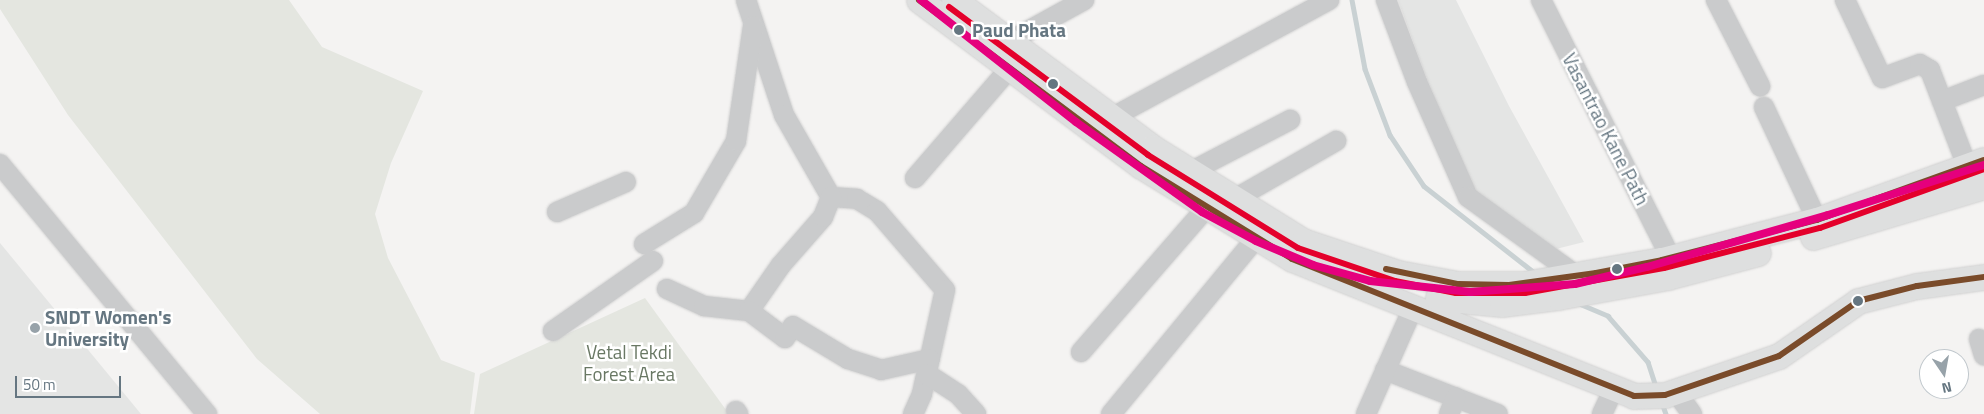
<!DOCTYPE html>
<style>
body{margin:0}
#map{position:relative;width:1984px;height:414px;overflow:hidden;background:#f4f3f2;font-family:"Titillium Web",sans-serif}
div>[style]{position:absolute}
.built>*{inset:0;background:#e4e5e4}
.green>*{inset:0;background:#e4e6e0}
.stream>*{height:4.5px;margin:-2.25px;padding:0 2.25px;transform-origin:2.25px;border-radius:2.25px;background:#c9d1d3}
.roads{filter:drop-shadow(0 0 1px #d1d1d1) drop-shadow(0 0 1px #d1d1d1)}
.minor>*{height:20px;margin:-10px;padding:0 10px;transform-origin:10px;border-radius:10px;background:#cacbcc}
.major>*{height:25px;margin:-12.5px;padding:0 12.5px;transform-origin:12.5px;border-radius:12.5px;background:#dedfdf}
.bus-1>*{height:6px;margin:-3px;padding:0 3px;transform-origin:3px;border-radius:3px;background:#7a4b2a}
.bus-2>*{height:6px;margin:-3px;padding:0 3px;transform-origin:3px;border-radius:3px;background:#e4002b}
.metro-1>*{height:8px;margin:-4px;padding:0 4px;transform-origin:4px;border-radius:4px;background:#e5007d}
.dots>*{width:14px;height:14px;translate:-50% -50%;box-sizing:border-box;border:2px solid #fff;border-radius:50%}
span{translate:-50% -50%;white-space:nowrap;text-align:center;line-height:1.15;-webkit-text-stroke:5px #fff;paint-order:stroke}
.stop-label{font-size:19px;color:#657681;font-weight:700}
.left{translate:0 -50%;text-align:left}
.street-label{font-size:19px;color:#657681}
.poi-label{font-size:19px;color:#657681;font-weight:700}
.park-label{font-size:19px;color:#697864}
.north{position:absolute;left:1919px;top:349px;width:50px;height:50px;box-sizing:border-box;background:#fff;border:1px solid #c1c8cd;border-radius:50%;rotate:168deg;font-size:14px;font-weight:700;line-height:20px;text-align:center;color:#657681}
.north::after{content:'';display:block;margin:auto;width:18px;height:22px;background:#97a2a9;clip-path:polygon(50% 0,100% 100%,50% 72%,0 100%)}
.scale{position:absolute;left:15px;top:376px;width:106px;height:22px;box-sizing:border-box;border:2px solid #657681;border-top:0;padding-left:6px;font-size:15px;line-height:18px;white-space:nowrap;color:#657681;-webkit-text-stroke:4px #fff;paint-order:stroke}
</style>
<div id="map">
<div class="built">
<i style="clip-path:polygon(1398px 0,1456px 0,1509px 106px,1584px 242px,1552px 250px,1473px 192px,1425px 74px)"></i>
<i style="clip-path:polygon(0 243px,141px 414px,0 414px)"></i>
</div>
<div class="green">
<i style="clip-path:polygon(0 0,289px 0,322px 47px,423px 91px,391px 163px,375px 214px,388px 258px,441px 360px,475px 373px,470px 414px,320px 414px,257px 359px,68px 115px,0 9px)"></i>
<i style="clip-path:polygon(645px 298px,729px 414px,474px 414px,480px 374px)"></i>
</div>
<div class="stream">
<i style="left:1352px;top:0;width:70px;rotate:79.3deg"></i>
<i style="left:1365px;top:69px;width:71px;rotate:69.3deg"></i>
<i style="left:1390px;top:135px;width:61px;rotate:56.3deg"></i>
<i style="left:1424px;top:186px;width:141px;rotate:38.1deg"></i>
<i style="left:1578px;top:303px;width:33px;rotate:23deg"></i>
<i style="left:1608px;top:316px;width:61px;rotate:49deg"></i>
<i style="left:1648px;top:362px;width:26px;rotate:72deg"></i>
<i style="left:1662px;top:403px;width:12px;rotate:70deg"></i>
</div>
<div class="roads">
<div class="minor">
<i style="left:746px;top:0;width:121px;rotate:71.7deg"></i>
<i style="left:784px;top:115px;width:95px;rotate:60.2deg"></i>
<i style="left:831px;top:197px;width:26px;rotate:4deg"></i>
<i style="left:857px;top:199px;width:23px;rotate:31deg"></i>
<i style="left:877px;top:211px;width:104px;rotate:49.3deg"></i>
<i style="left:945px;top:290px;width:107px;rotate:102.5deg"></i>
<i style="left:922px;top:394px;width:22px;rotate:114deg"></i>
<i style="left:1386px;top:0;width:88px;rotate:69.3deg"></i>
<i style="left:1417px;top:82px;width:126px;rotate:66.1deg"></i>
<i style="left:1468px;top:197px;width:135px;rotate:35.9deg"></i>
<i style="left:1541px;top:0;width:289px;rotate:63.3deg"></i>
<i style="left:1716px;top:0;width:97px;rotate:62.9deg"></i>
<i style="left:1845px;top:0;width:86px;rotate:64.6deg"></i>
<i style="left:1882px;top:78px;width:40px;rotate:-20.2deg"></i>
<i style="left:1920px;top:64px;width:12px;rotate:31deg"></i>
<i style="left:1930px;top:70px;width:103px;rotate:68.9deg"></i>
<i style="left:1008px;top:42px;width:87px;rotate:-28.9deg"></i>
<i style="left:1942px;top:101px;width:45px;rotate:-20.9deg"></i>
<i style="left:1764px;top:107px;width:125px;rotate:64.9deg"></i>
<i style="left:1111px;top:118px;width:248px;rotate:-28.4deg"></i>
<i style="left:0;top:164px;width:325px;rotate:50.4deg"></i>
<i style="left:1190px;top:172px;width:113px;rotate:-27.5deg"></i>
<i style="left:915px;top:178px;width:144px;rotate:-49.2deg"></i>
<i style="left:1233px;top:200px;width:119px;rotate:-29.8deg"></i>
<i style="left:557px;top:212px;width:75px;rotate:-23.5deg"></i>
<i style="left:644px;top:244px;width:59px;rotate:-31.8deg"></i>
<i style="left:694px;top:213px;width:83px;rotate:-59.7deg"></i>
<i style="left:736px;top:141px;width:116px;rotate:-81.6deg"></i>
<i style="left:667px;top:289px;width:41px;rotate:24.7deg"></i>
<i style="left:704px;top:306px;width:45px;rotate:6.3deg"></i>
<i style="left:749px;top:311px;width:56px;rotate:-55.2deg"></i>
<i style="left:781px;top:265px;width:64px;rotate:-48.8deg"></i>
<i style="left:823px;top:217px;width:22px;rotate:-68deg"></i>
<i style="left:749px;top:311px;width:45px;rotate:36.9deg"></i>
<i style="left:785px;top:338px;width:14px;rotate:-56deg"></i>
<i style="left:793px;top:326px;width:64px;rotate:31deg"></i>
<i style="left:848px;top:359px;width:35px;rotate:18deg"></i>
<i style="left:881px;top:370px;width:50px;rotate:-12.7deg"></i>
<i style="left:553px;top:331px;width:122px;rotate:-35deg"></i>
<i style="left:1979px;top:339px;width:17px;rotate:73deg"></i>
<i style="left:1081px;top:352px;width:191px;rotate:-49deg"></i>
<i style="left:1385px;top:370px;width:121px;rotate:21.3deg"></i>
<i style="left:927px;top:374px;width:37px;rotate:33deg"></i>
<i style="left:958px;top:394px;width:27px;rotate:48deg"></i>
<i style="left:1676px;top:392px;width:27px;rotate:54deg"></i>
<i style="left:736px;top:411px;width:4px;rotate:56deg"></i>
<i style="left:1111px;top:414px;width:228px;rotate:-50.5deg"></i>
<i style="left:1366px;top:414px;width:116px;rotate:-66.1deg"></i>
<i style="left:1449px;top:414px;width:18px;rotate:-68deg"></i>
<i style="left:1602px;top:414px;width:29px;rotate:-65deg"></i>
</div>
<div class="major">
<i style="left:919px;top:0;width:277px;rotate:36.8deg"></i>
<i style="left:1141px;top:166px;width:177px;rotate:31.6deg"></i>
<i style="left:1292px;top:259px;width:368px;rotate:21.8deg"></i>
<i style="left:1634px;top:396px;width:31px;rotate:-2deg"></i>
<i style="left:1665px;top:395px;width:120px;rotate:-18.9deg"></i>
<i style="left:1779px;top:356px;width:96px;rotate:-34.8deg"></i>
<i style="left:1858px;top:301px;width:61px;rotate:-14.3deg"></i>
<i style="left:1917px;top:286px;width:68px;rotate:-7.7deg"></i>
<i style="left:954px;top:0;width:248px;rotate:36.6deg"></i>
<i style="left:1153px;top:148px;width:176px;rotate:31.8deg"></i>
<i style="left:1303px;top:241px;width:100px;rotate:18.6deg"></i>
<i style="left:1398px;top:273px;width:61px;rotate:10.4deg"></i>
<i style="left:1458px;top:284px;width:66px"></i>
<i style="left:1524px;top:284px;width:140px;rotate:-9.9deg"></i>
<i style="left:1662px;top:260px;width:160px;rotate:-14.5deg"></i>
<i style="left:1817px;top:220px;width:177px;rotate:-19.8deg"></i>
<i style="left:1813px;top:237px;width:178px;rotate:-16.6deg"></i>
<i style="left:1438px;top:298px;width:64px;rotate:5.4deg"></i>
<i style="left:1502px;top:304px;width:56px;rotate:-7.1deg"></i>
<i style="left:1558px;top:297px;width:112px;rotate:-10.3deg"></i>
<i style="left:1668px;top:277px;width:93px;rotate:-14.9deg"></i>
</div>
</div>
<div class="bus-1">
<i style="left:919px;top:0;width:277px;rotate:36.8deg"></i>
<i style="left:1141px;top:166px;width:177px;rotate:31.6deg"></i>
<i style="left:1292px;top:259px;width:368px;rotate:21.8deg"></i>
<i style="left:1634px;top:396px;width:31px;rotate:-2deg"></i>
<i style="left:1665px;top:395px;width:120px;rotate:-18.9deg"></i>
<i style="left:1779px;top:356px;width:96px;rotate:-34.8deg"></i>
<i style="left:1858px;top:301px;width:61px;rotate:-14.3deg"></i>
<i style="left:1917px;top:286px;width:68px;rotate:-7.7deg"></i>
<i style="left:1386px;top:269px;width:74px;rotate:11.8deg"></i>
<i style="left:1458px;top:284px;width:51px;rotate:1.1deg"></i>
<i style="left:1509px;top:285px;width:88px;rotate:-7.9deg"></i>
<i style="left:1596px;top:273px;width:67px;rotate:-11.1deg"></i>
<i style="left:1662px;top:260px;width:160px;rotate:-14.5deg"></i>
<i style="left:1817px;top:220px;width:177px;rotate:-19.8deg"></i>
</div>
<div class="bus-2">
<i style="left:949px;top:7px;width:248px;rotate:36.6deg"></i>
<i style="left:1148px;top:155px;width:176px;rotate:31.8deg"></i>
<i style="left:1298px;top:248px;width:102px;rotate:18.8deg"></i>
<i style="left:1395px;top:281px;width:62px;rotate:11.1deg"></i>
<i style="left:1456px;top:293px;width:69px"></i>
<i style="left:1525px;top:293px;width:141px;rotate:-10.2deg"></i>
<i style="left:1664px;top:268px;width:161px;rotate:-14.4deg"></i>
<i style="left:1820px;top:228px;width:174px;rotate:-19.8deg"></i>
</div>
<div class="metro-1">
<i style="left:921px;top:0;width:197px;rotate:38.2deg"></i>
<i style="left:1076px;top:122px;width:155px;rotate:35.5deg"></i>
<i style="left:1202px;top:212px;width:61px;rotate:28.2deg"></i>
<i style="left:1256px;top:241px;width:62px;rotate:22.8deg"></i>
<i style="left:1313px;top:265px;width:59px;rotate:15.7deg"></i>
<i style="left:1370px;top:281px;width:101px;rotate:6.3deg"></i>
<i style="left:1470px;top:292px;width:105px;rotate:-4.4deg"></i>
<i style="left:1575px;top:284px;width:74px;rotate:-13.3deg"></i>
<i style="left:1647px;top:267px;width:188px;rotate:-16deg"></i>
<i style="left:1828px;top:215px;width:164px;rotate:-17.8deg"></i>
</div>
<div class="dots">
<i style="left:959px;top:30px;background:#657681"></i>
<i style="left:1053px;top:84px;background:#657681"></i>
<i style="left:1617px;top:269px;background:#657681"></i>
<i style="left:1858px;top:301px;background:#657681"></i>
<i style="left:35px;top:328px;background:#97a2a9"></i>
</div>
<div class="stop-label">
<span class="left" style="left:972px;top:30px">Paud Phata</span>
</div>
<div class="street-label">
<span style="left:1606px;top:129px;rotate:63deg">Vasantrao Kane Path</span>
</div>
<div class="poi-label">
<span class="left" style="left:45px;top:328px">SNDT Women's<br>University</span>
</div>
<div class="park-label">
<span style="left:629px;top:363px">Vetal Tekdi<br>Forest Area</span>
</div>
<div class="north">N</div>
<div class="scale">50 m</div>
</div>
